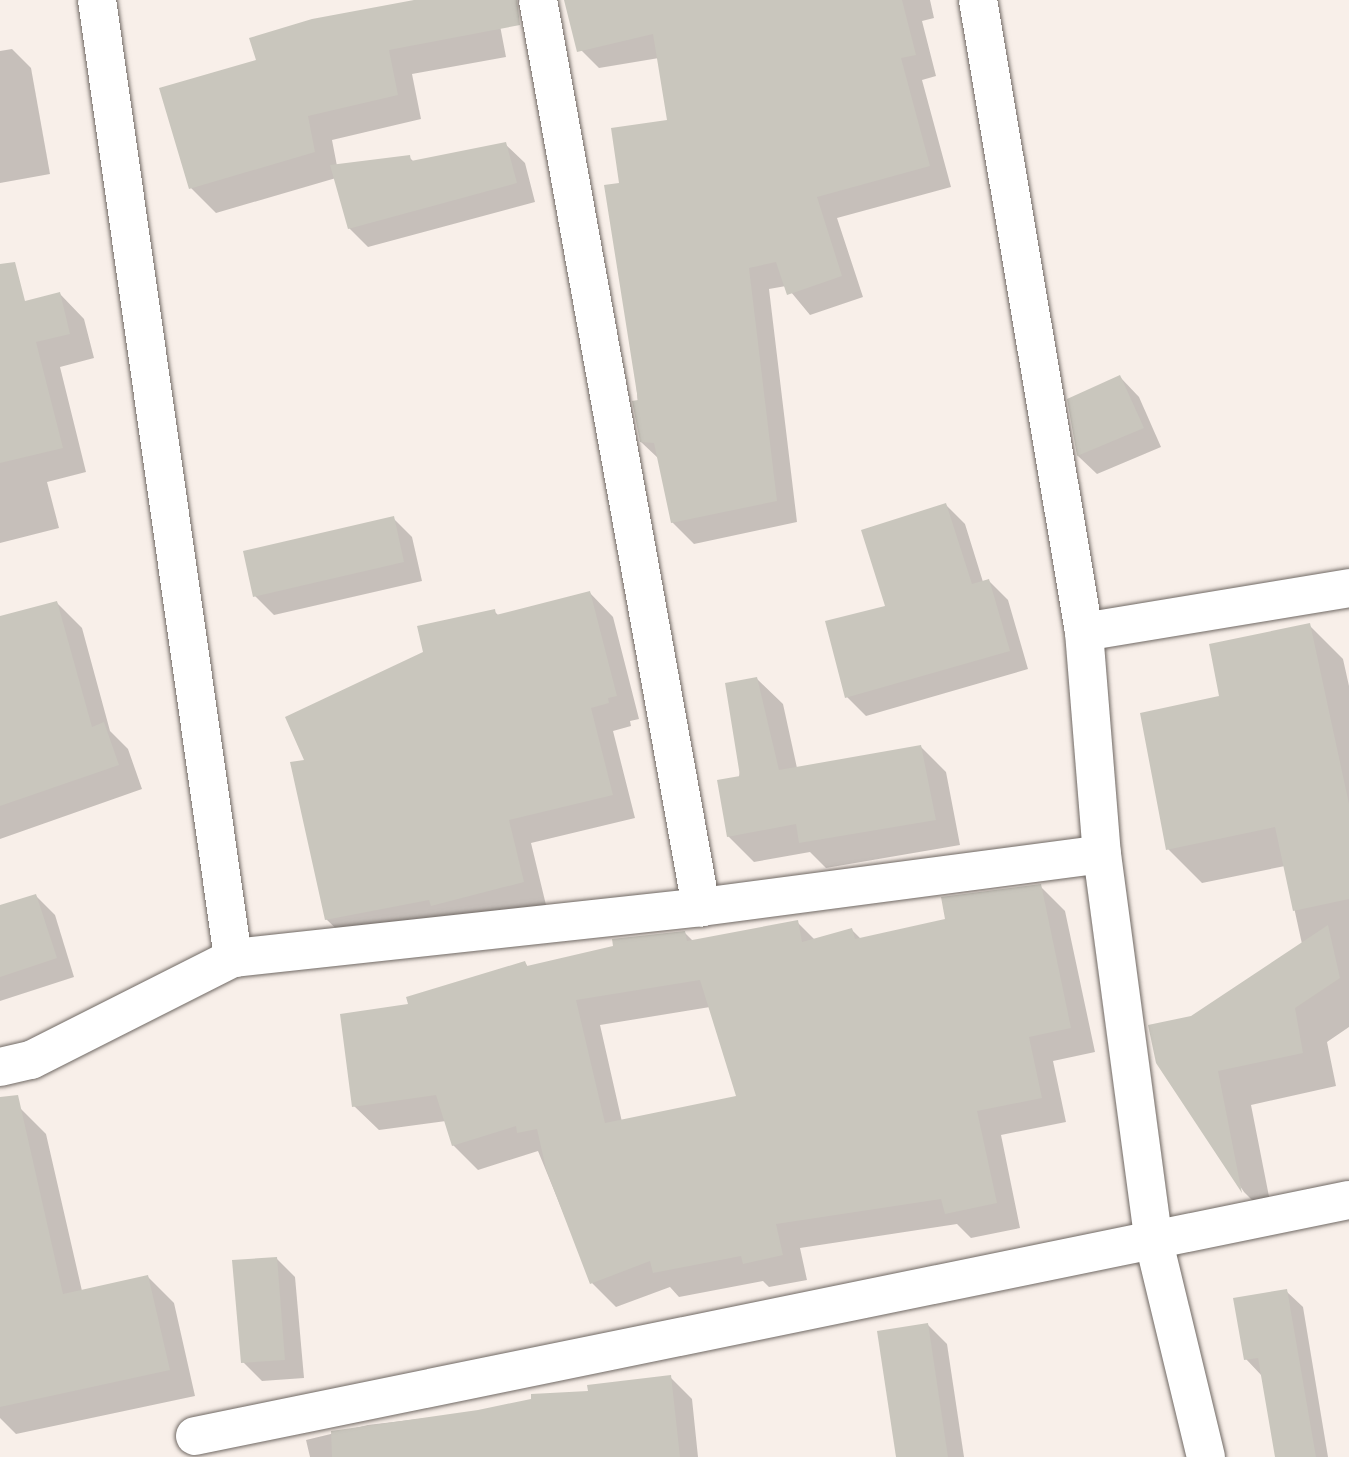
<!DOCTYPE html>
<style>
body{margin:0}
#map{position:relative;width:1349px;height:1457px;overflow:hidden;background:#f8efe9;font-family:Commissioner,sans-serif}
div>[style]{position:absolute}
.shadow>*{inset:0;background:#0003}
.building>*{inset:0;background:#c9c6bd}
.roads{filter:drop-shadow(0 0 2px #706964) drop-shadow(0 0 2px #706964)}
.street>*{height:38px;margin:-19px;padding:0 19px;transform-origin:19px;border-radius:19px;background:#fff}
span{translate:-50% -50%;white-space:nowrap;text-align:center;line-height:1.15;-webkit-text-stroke:6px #fefefe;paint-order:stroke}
</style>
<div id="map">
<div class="shadow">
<i style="clip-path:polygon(423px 0,482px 0,498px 15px,506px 57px,412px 74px,421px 119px,332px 140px,337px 166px,409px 157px,414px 162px,505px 144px,525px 163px,535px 202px,368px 247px,349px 228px,336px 178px,216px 213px,191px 188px,258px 61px)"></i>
<i style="clip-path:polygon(566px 0,930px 0,934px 18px,922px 21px,936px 76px,922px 80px,951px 187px,837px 218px,863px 297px,810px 315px,786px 286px,769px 289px,797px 522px,694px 544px,672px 522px,659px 459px,641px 442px,620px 184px,669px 122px,659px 58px,599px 68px,578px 47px)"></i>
<i style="clip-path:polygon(12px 49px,31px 68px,50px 174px,0 183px,0 51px)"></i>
<i style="clip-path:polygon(60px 294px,84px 319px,94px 358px,60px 367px,86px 472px,47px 482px,59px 528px,0 543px,0 309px)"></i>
<i style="clip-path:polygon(1120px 377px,1139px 397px,1161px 447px,1097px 474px,1078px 456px,1069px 400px)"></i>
<i style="clip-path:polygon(946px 505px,965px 524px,983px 582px,989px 581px,1008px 600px,1028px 669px,866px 716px,847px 697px,887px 607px)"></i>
<i style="clip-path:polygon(393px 518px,412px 537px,422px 581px,274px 615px,255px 596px)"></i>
<i style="clip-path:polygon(590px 593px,613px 617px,639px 719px,630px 721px,631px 726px,613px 731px,635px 818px,531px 843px,546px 905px,350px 942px,326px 919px,307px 761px,425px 653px,494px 611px,499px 616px)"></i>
<i style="clip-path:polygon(57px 603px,82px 628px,110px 731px,128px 749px,142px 789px,0 839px,0 618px)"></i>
<i style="clip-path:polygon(1309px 625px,1343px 659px,1349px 686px,1349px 1027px,1327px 1042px,1336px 1086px,1251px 1105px,1274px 1222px,1244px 1192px,1157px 1063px,1192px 1018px,1302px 944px,1285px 866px,1202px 883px,1168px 849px,1221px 697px)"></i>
<i style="clip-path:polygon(757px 679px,783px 704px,797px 768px,921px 747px,946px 772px,960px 845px,826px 868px,810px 852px,754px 862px,728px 836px)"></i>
<i style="clip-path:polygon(evenodd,1040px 886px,1065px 911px,1095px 1052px,1053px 1061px,1066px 1122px,1001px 1135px,1020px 1228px,971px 1238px,957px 1224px,800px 1248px,807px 1280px,769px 1287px,763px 1281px,679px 1297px,670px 1287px,616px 1307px,592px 1283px,538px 1151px,478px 1170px,453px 1145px,446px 1121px,379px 1130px,354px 1106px,410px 1006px,525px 963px,529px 968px,685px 933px,693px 941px,797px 922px,815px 940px,852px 930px,861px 939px,948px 921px,1040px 886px,710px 1007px,739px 1097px,622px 1122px,600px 1025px,710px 1007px)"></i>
<i style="clip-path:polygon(36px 896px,55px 915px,74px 977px,0 1001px,0 907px)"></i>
<i style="clip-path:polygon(20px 1108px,46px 1134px,82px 1291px,148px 1277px,174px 1303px,195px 1396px,16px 1434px,0 1418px,0 1112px)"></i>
<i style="clip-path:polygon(276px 1258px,295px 1277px,304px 1378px,262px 1381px,243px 1362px)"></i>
<i style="clip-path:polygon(1286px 1291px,1303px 1307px,1328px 1457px,1277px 1457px,1262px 1376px,1246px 1359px)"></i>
<i style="clip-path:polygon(928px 1325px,947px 1344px,964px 1457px,898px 1457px)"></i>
<i style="clip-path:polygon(670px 1377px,692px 1399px,698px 1457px,310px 1457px,306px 1440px,368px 1425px,478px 1412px)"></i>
</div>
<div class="building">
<i style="clip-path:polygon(414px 0,517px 0,520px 25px,389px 50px,398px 95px,308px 116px,315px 152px,189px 189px,159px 88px,256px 60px,249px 38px,312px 19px)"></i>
<i style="clip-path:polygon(564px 0,902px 0,916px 55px,901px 58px,930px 166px,817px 197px,842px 276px,787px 295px,776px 262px,749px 268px,777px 501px,671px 523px,654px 443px,640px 442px,632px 401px,638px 400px,604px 185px,619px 183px,611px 128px,667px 120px,653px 34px,577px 52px)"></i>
<i style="clip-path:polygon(506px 142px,517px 183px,348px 229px,330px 165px,410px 155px,411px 161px)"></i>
<i style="clip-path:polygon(15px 262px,25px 301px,60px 292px,70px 334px,36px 342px,63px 448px,0 463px,0 264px)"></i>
<i style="clip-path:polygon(1120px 375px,1144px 428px,1077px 456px,1067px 399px)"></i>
<i style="clip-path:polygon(946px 503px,972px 584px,989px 579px,1010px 651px,845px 698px,825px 621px,885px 606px,861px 530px)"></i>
<i style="clip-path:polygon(394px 516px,404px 562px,253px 597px,243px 551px)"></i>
<i style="clip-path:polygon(590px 591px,617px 696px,608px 698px,609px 703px,591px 708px,613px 795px,509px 820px,524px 882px,431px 906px,429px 900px,325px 920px,290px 762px,304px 760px,285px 717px,423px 652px,417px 626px,495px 609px,496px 615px)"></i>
<i style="clip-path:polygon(57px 601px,92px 727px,104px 722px,119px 765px,0 806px,0 616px)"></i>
<i style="clip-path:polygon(1310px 623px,1349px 804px,1349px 899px,1293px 911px,1275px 827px,1166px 850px,1140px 713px,1219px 696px,1209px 644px)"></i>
<i style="clip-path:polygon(757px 677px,779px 770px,921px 745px,936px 820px,799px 843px,796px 824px,727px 837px,717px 780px,740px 776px,725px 683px)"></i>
<i style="clip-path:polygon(evenodd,1041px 884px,1071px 1028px,1029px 1037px,1042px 1098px,977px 1111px,997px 1203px,945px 1214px,941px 1199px,776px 1224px,783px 1255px,743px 1264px,741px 1256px,653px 1273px,650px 1261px,590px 1284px,546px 1169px,537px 1129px,517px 1133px,516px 1126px,452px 1146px,436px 1095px,352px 1107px,340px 1014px,408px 1004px,406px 997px,525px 961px,527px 966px,613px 946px,612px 939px,685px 931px,687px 941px,798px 920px,802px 942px,852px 928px,855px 939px,945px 919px,941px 897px,1041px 884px,700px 980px,736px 1096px,605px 1123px,576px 1000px,700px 980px)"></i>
<i style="clip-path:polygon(36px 894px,57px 958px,0 977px,0 905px)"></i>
<i style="clip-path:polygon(1328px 925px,1340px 978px,1295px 1008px,1303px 1053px,1218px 1071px,1242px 1193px,1156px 1063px,1148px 1025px,1191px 1016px)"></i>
<i style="clip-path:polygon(18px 1095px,63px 1294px,148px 1275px,170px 1370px,0 1407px,0 1097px)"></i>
<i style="clip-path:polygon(277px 1257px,285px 1360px,241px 1363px,232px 1260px)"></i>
<i style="clip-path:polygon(1287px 1289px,1316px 1457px,1275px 1457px,1258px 1358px,1244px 1360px,1233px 1298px)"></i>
<i style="clip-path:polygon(928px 1323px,948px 1457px,896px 1457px,877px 1331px)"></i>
<i style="clip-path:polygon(671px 1375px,680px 1457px,332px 1457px,331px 1431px,478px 1410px,531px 1399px,531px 1394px,588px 1391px,587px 1385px)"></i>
</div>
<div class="roads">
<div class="street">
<i style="left:97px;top:0;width:968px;rotate:81.92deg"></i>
<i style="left:538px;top:0;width:922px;rotate:79.81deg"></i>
<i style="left:978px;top:0;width:641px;rotate:80.48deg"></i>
<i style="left:1084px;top:632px;width:223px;rotate:85.4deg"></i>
<i style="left:1102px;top:854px;width:387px;rotate:82.4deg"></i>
<i style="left:1153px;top:1238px;width:225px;rotate:76.4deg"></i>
<i style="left:1084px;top:632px;width:269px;rotate:-9.4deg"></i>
<i style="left:0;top:1067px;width:32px;rotate:-13deg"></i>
<i style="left:31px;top:1060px;width:226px;rotate:-26.8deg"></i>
<i style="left:233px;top:958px;width:471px;rotate:-6.2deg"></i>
<i style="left:701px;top:907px;width:404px;rotate:-7.5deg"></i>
<i style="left:195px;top:1436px;width:1178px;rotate:-11.56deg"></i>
</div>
</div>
</div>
